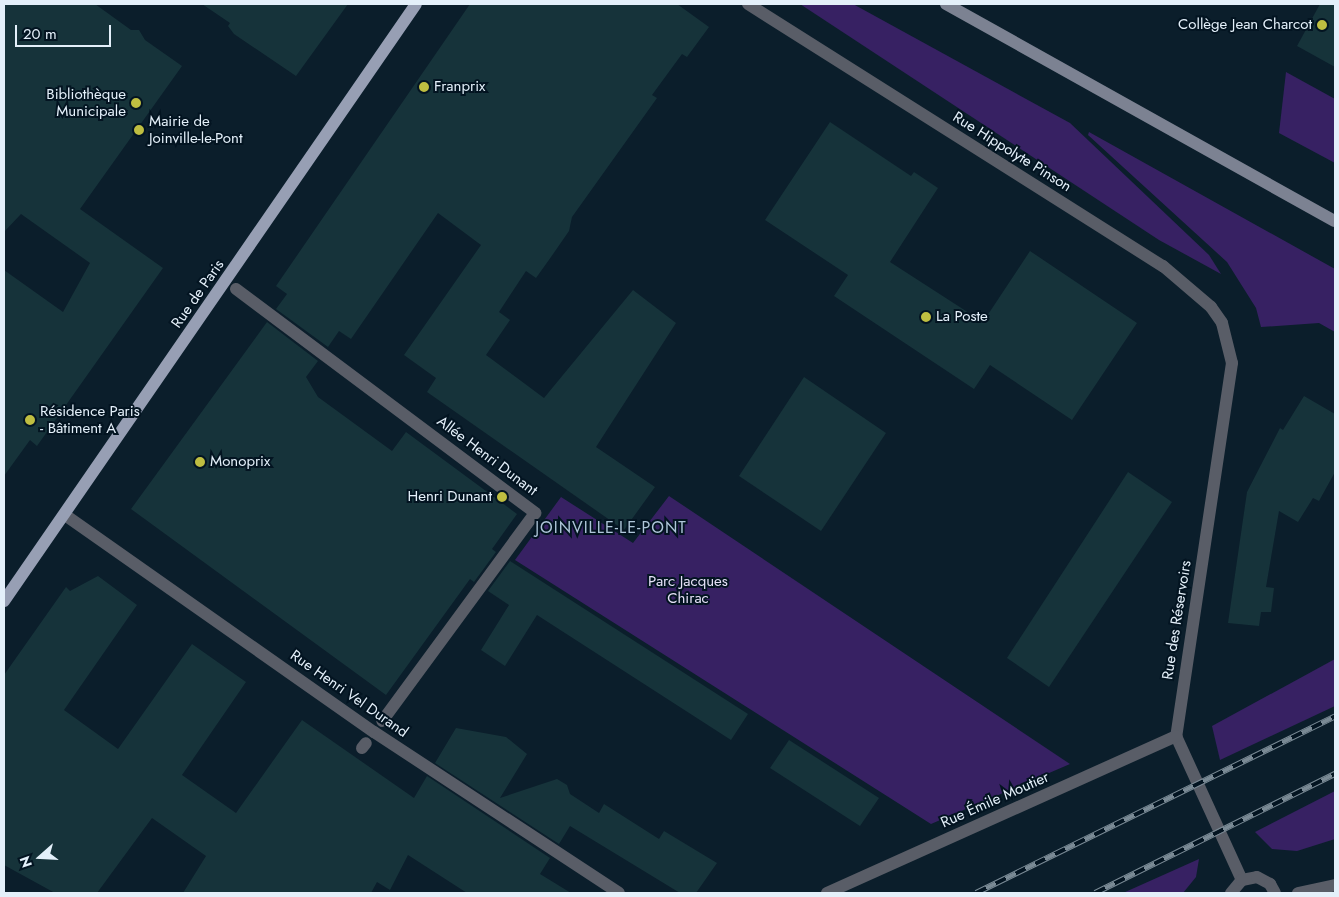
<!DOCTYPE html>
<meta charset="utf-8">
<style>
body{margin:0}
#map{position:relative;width:1339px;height:897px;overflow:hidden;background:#0b1e2b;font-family:Jost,sans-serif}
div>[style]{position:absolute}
.green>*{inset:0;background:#372163}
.building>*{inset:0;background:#16333a}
.pedestrian>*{height:12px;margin:-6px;padding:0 6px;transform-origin:6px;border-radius:6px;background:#595d67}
.minor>*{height:12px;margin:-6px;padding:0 6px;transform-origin:6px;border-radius:6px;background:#595d67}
.secondary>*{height:12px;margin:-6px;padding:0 6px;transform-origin:6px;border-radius:6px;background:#7c8292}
.primary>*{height:12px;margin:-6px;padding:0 6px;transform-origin:6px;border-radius:6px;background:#979fb4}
.rail>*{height:5.5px;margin-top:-2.75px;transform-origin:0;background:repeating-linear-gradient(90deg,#031421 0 11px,#7a8a95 0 22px);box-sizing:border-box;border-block:1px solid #7a8a95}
.dots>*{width:14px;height:14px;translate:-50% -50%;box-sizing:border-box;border:2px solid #031421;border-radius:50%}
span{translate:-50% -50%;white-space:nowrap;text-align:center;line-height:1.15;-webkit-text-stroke:4px #031421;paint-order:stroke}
.poi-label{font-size:15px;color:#e4f0fa}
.right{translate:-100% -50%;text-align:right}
.left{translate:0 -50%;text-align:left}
.street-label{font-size:15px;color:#e4f0fa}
.park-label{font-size:15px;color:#e5e0f7}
.neighbourhood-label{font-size:16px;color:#afc6d9;letter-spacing:1px}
.frame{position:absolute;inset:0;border:5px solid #e4f0fa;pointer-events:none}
.north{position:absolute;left:15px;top:832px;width:50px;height:50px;-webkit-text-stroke:4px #031421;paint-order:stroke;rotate:251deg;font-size:14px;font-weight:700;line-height:20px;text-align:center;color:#e4f0fa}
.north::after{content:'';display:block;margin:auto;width:18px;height:22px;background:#e4f0fa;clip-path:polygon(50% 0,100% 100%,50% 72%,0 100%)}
.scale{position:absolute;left:15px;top:25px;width:96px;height:22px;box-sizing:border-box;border:2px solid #e4f0fa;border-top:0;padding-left:6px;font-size:15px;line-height:18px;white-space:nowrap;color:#e4f0fa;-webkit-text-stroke:4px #031421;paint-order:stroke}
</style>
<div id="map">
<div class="green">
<i style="clip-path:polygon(800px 4px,853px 4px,1070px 123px,1209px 255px,1221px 274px,1159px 240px)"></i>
<i style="clip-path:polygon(1286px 72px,1335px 99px,1335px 163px,1279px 133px)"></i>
<i style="clip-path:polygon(1089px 132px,1335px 269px,1335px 332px,1319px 323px,1261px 327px,1256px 308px,1227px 262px,1088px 135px)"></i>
<i style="clip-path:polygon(669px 496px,1070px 764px,931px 824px,515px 560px,561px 497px,633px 543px)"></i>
<i style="clip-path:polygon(1335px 659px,1335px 706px,1220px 760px,1212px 726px)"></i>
<i style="clip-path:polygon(1335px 791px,1335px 839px,1297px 851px,1272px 849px,1255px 832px)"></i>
<i style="clip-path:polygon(1199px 859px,1196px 877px,1183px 893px,1123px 893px)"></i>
</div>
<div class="building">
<i style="clip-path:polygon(4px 4px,95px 4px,131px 30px,139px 30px,145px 40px,182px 66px,80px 209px,163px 268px,37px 446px,30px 440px,4px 476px,4px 270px,63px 312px,90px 263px,21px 214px,4px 232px)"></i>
<i style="clip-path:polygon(202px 4px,348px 4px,296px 76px,234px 34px,228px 26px,230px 23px)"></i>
<i style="clip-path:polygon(470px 4px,677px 4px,709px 27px,687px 57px,682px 54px,652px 95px,657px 98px,572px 217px,569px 231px,551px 257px,536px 278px,526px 271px,499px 312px,510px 320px,486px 355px,544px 398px,633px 290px,676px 323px,596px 447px,655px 487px,624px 530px,427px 392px,436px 378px,404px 355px,481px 245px,438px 213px,351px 339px,339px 331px,328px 347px,276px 309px,287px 294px,276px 286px)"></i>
<i style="clip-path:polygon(1320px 4px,1335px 4px,1335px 67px,1297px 46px)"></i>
<i style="clip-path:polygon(830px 122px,911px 176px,914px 172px,938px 188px,890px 262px,983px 322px,1030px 251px,1137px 323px,1072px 420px,990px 365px,974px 389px,834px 296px,848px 275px,765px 220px)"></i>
<i style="clip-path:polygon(267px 322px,318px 361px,306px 377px,318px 397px,392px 451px,406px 432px,517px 514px,492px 549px,496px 552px,474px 582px,470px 579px,386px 695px,131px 509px)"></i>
<i style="clip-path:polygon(804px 377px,886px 433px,821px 531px,739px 476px)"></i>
<i style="clip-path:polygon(1304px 396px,1335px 414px,1335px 472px,1319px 501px,1313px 498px,1298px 522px,1279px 511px,1266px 587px,1274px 588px,1271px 612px,1261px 612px,1259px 626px,1228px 623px,1247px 492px,1280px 428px,1283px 430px)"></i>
<i style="clip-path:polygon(1128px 472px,1172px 502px,1049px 687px,1007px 658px)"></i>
<i style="clip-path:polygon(510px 561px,748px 714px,731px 740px,537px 615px,505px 666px,481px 650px,509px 605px,488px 591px)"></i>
<i style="clip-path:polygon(98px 576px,137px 605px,64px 710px,118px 749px,192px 644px,246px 682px,182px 775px,236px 813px,302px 720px,414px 798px,427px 776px,550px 858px,540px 874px,571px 893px,467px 893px,408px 855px,390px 890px,377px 882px,371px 893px,183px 893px,206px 856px,152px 818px,97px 893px,55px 893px,4px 865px,4px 675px,66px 587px,70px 591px)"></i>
<i style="clip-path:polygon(456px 728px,506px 737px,527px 754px,500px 798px,557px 779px,567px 785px,570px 794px,599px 813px,604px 804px,659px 839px,664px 831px,717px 863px,696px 893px,680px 893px,570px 826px,559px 844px,435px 763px)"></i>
<i style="clip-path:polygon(789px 740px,879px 798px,860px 826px,770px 768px)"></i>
</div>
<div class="pedestrian">
<i style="left:236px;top:289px;width:374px;rotate:36.8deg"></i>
<i style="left:535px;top:513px;width:258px;rotate:126.3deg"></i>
<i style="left:362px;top:748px;width:6px;rotate:-51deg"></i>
</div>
<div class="minor">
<i style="left:748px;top:4px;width:491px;rotate:32.3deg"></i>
<i style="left:1163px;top:266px;width:63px;rotate:40.5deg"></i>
<i style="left:1211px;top:307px;width:19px;rotate:55deg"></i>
<i style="left:1222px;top:323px;width:41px;rotate:76deg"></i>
<i style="left:1232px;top:363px;width:377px;rotate:98.5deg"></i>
<i style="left:1176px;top:736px;width:158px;rotate:65.4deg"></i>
<i style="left:65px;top:515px;width:378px;rotate:35.1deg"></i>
<i style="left:374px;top:732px;width:293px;rotate:33.3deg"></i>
<i style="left:827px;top:893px;width:383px;rotate:-24.2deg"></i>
<i style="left:1231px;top:893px;width:17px;rotate:-50deg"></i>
<i style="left:1242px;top:880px;width:15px;rotate:-11deg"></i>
<i style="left:1257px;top:877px;width:15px;rotate:28deg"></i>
<i style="left:1270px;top:884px;width:10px;rotate:61deg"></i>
<i style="left:1298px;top:893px;width:38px;rotate:-12deg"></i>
</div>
<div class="secondary">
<i style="left:946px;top:4px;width:445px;rotate:29.2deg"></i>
</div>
<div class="primary">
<i style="left:4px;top:601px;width:725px;rotate:-55.39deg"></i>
</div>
<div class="rail">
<i style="left:976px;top:893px;width:400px;rotate:-26.2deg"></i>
<i style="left:1095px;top:893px;width:268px;rotate:-26.4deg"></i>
</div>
<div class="dots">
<i style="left:1322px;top:25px;background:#bfbe41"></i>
<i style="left:424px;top:87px;background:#bfbe41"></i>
<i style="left:136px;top:103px;background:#bfbe41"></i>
<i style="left:139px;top:130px;background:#bfbe41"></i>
<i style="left:926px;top:317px;background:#bfbe41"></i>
<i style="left:30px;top:420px;background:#bfbe41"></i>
<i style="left:200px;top:462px;background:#bfbe41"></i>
<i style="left:502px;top:497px;background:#bfbe41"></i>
</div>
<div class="poi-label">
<span class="right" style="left:1312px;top:25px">Collège Jean Charcot</span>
<span class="left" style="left:434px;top:87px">Franprix</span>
<span class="right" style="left:126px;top:103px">Bibliothèque<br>Municipale</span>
<span class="left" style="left:149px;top:130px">Mairie de<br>Joinville-le-Pont</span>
<span class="left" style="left:936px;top:317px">La Poste</span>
<span class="left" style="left:40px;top:420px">Résidence Paris<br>- Bâtiment A</span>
<span class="left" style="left:210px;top:462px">Monoprix</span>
<span class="right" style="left:492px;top:497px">Henri Dunant</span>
</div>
<div class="street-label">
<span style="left:1012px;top:152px;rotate:32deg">Rue Hippolyte Pinson</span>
<span style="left:198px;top:294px;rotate:-55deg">Rue de Paris</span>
<span style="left:487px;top:456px;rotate:37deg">Allée Henri Dunant</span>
<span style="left:1177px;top:620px;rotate:-81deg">Rue des Réservoirs</span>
<span style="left:349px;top:694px;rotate:35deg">Rue Henri Vel Durand</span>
<span style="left:995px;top:800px;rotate:-24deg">Rue Émile Moutier</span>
</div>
<div class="park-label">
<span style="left:688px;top:590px">Parc Jacques<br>Chirac</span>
</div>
<div class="neighbourhood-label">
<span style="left:611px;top:528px">JOINVILLE-LE-PONT</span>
</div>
<div class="frame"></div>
<div class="north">N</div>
<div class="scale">20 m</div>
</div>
